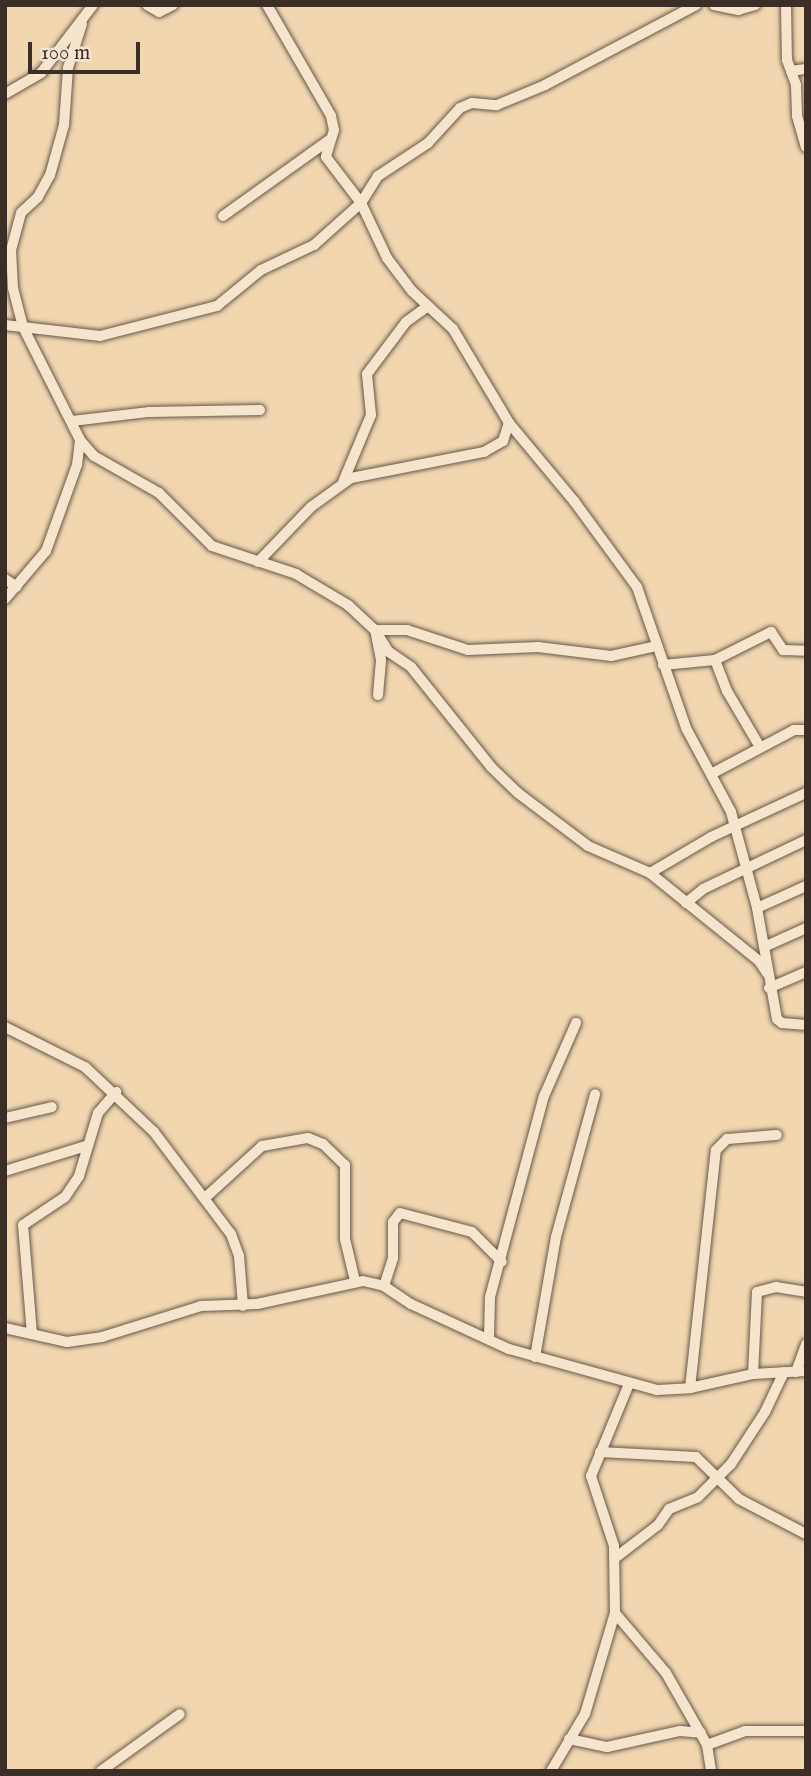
<!DOCTYPE html>
<style>
body{margin:0}
#map{position:relative;width:811px;height:1776px;overflow:hidden;background:#f1d6b0;font-family:"IM FELL English",serif}
div>[style]{position:absolute}
.roads{filter:drop-shadow(0 0 2px #685849) drop-shadow(0 0 2px #685849)}
.minor>*{height:10px;margin:-5px;padding:0 5px;transform-origin:5px;border-radius:5px;background:#f6e4cc}
span{translate:-50% -50%;white-space:nowrap;text-align:center;line-height:1.15;-webkit-text-stroke:7px #f6e4cc;paint-order:stroke}
.frame{position:absolute;inset:0;border:7px solid #3b2e27;pointer-events:none}
.scale{position:absolute;left:28px;top:42px;width:112px;height:32px;box-sizing:border-box;border:4px solid #3b2e27;border-top:0;padding-left:9px;font-size:21px;line-height:24px;white-space:nowrap;color:#3b2e27;-webkit-text-stroke:5px #f6e4cc;paint-order:stroke}
</style>
<div id="map">
<div class="roads">
<div class="minor">
<i style="left:147px;top:5px;width:14px;rotate:30deg"></i>
<i style="left:159px;top:12px;width:16px;rotate:-27deg"></i>
<i style="left:267px;top:5px;width:128px;rotate:60deg"></i>
<i style="left:331px;top:116px;width:14px;rotate:78deg"></i>
<i style="left:334px;top:130px;width:28px;rotate:107deg"></i>
<i style="left:326px;top:157px;width:58px;rotate:52.7deg"></i>
<i style="left:361px;top:203px;width:61px;rotate:64.7deg"></i>
<i style="left:387px;top:258px;width:41px;rotate:52.9deg"></i>
<i style="left:412px;top:291px;width:56px;rotate:42.8deg"></i>
<i style="left:453px;top:329px;width:109px;rotate:59.2deg"></i>
<i style="left:509px;top:423px;width:102px;rotate:50.2deg"></i>
<i style="left:574px;top:501px;width:107px;rotate:53.8deg"></i>
<i style="left:637px;top:587px;width:149px;rotate:70.8deg"></i>
<i style="left:686px;top:728px;width:95px;rotate:61.8deg"></i>
<i style="left:731px;top:812px;width:99px;rotate:74.8deg"></i>
<i style="left:757px;top:908px;width:113px;rotate:79.8deg"></i>
<i style="left:777px;top:1019px;width:6px;rotate:39deg"></i>
<i style="left:782px;top:1023px;width:24px;rotate:5deg"></i>
<i style="left:714px;top:5px;width:25px;rotate:12deg"></i>
<i style="left:738px;top:10px;width:18px;rotate:-16deg"></i>
<i style="left:786px;top:5px;width:55px;rotate:89deg"></i>
<i style="left:787px;top:60px;width:27px;rotate:70deg"></i>
<i style="left:796px;top:85px;width:31px;rotate:88deg"></i>
<i style="left:797px;top:116px;width:32px;rotate:74deg"></i>
<i style="left:82px;top:24px;width:46px;rotate:107.7deg"></i>
<i style="left:68px;top:68px;width:57px;rotate:94deg"></i>
<i style="left:64px;top:125px;width:52px;rotate:105.6deg"></i>
<i style="left:50px;top:175px;width:25px;rotate:119deg"></i>
<i style="left:38px;top:197px;width:23px;rotate:137deg"></i>
<i style="left:21px;top:213px;width:38px;rotate:105deg"></i>
<i style="left:11px;top:250px;width:38px;rotate:87deg"></i>
<i style="left:13px;top:288px;width:40px;rotate:75.6deg"></i>
<i style="left:23px;top:327px;width:127px;rotate:63.2deg"></i>
<i style="left:80px;top:440px;width:21px;rotate:49deg"></i>
<i style="left:94px;top:456px;width:75px;rotate:29.6deg"></i>
<i style="left:159px;top:493px;width:75px;rotate:45deg"></i>
<i style="left:212px;top:546px;width:89px;rotate:18.4deg"></i>
<i style="left:296px;top:574px;width:61px;rotate:30.8deg"></i>
<i style="left:348px;top:605px;width:37px;rotate:43deg"></i>
<i style="left:375px;top:630px;width:26px;rotate:58deg"></i>
<i style="left:389px;top:652px;width:27px;rotate:34deg"></i>
<i style="left:411px;top:667px;width:128px;rotate:51.3deg"></i>
<i style="left:491px;top:767px;width:37px;rotate:44deg"></i>
<i style="left:518px;top:793px;width:88px;rotate:37.1deg"></i>
<i style="left:588px;top:846px;width:68px;rotate:23.5deg"></i>
<i style="left:650px;top:873px;width:140px;rotate:38.9deg"></i>
<i style="left:759px;top:961px;width:14px;rotate:56deg"></i>
<i style="left:791px;top:71px;width:15px;rotate:-8deg"></i>
<i style="left:5px;top:94px;width:42px;rotate:-30.3deg"></i>
<i style="left:41px;top:73px;width:86px;rotate:-52.6deg"></i>
<i style="left:223px;top:216px;width:130px;rotate:-35.6deg"></i>
<i style="left:5px;top:325px;width:96px;rotate:6.6deg"></i>
<i style="left:100px;top:336px;width:121px;rotate:-14.4deg"></i>
<i style="left:217px;top:306px;width:57px;rotate:-39.3deg"></i>
<i style="left:261px;top:270px;width:59px;rotate:-25.3deg"></i>
<i style="left:314px;top:245px;width:63px;rotate:-41.8deg"></i>
<i style="left:361px;top:203px;width:32px;rotate:-58deg"></i>
<i style="left:378px;top:176px;width:60px;rotate:-33.4deg"></i>
<i style="left:428px;top:143px;width:47px;rotate:-47.6deg"></i>
<i style="left:460px;top:108px;width:13px;rotate:-23deg"></i>
<i style="left:472px;top:103px;width:25px;rotate:5deg"></i>
<i style="left:497px;top:105px;width:52px;rotate:-22.6deg"></i>
<i style="left:545px;top:85px;width:171px;rotate:-27.9deg"></i>
<i style="left:72px;top:421px;width:78px;rotate:-6.7deg"></i>
<i style="left:149px;top:412px;width:111px;rotate:-1deg"></i>
<i style="left:343px;top:482px;width:73px;rotate:-67.3deg"></i>
<i style="left:371px;top:415px;width:41px;rotate:-95.6deg"></i>
<i style="left:367px;top:374px;width:65px;rotate:-53.1deg"></i>
<i style="left:406px;top:322px;width:27px;rotate:-36deg"></i>
<i style="left:258px;top:562px;width:76px;rotate:-46.1deg"></i>
<i style="left:311px;top:507px;width:49px;rotate:-35.9deg"></i>
<i style="left:351px;top:478px;width:136px;rotate:-11.1deg"></i>
<i style="left:484px;top:452px;width:22px;rotate:-30deg"></i>
<i style="left:503px;top:441px;width:19px;rotate:-72deg"></i>
<i style="left:5px;top:579px;width:14px;rotate:34deg"></i>
<i style="left:5px;top:599px;width:63px;rotate:-49.5deg"></i>
<i style="left:46px;top:551px;width:91px;rotate:-70.2deg"></i>
<i style="left:77px;top:465px;width:25px;rotate:-83deg"></i>
<i style="left:715px;top:660px;width:33px;rotate:69deg"></i>
<i style="left:727px;top:691px;width:65px;rotate:59.5deg"></i>
<i style="left:663px;top:665px;width:52px;rotate:-5.5deg"></i>
<i style="left:715px;top:660px;width:63px;rotate:-26.6deg"></i>
<i style="left:771px;top:632px;width:22px;rotate:56deg"></i>
<i style="left:783px;top:650px;width:23px;rotate:2deg"></i>
<i style="left:378px;top:695px;width:35px;rotate:-85deg"></i>
<i style="left:381px;top:660px;width:31px;rotate:-101deg"></i>
<i style="left:375px;top:630px;width:32px"></i>
<i style="left:407px;top:630px;width:64px;rotate:18.2deg"></i>
<i style="left:468px;top:650px;width:70px;rotate:-2.5deg"></i>
<i style="left:538px;top:647px;width:74px;rotate:7deg"></i>
<i style="left:611px;top:656px;width:46px;rotate:-12.5deg"></i>
<i style="left:711px;top:774px;width:94px;rotate:-27.9deg"></i>
<i style="left:794px;top:730px;width:12px"></i>
<i style="left:650px;top:873px;width:71px;rotate:-30.5deg"></i>
<i style="left:711px;top:837px;width:105px;rotate:-24.9deg"></i>
<i style="left:686px;top:903px;width:22px;rotate:-39deg"></i>
<i style="left:703px;top:889px;width:114px;rotate:-25.4deg"></i>
<i style="left:757px;top:908px;width:54px;rotate:-24.2deg"></i>
<i style="left:764px;top:947px;width:46px;rotate:-24.3deg"></i>
<i style="left:769px;top:988px;width:40px;rotate:-23.4deg"></i>
<i style="left:5px;top:1027px;width:89px;rotate:26.6deg"></i>
<i style="left:85px;top:1067px;width:95px;rotate:43.3deg"></i>
<i style="left:154px;top:1132px;width:128px;rotate:53deg"></i>
<i style="left:231px;top:1234px;width:23px;rotate:70deg"></i>
<i style="left:239px;top:1256px;width:50px;rotate:85.4deg"></i>
<i style="left:5px;top:1118px;width:48px;rotate:-13.2deg"></i>
<i style="left:5px;top:1171px;width:85px;rotate:-17.2deg"></i>
<i style="left:206px;top:1197px;width:76px;rotate:-42.3deg"></i>
<i style="left:262px;top:1146px;width:47px;rotate:-9.9deg"></i>
<i style="left:308px;top:1138px;width:16px;rotate:22deg"></i>
<i style="left:323px;top:1144px;width:30px;rotate:44deg"></i>
<i style="left:345px;top:1165px;width:74px;rotate:90deg"></i>
<i style="left:345px;top:1239px;width:43px;rotate:76.6deg"></i>
<i style="left:384px;top:1286px;width:29px;rotate:-72deg"></i>
<i style="left:393px;top:1258px;width:36px;rotate:-90deg"></i>
<i style="left:393px;top:1222px;width:11px;rotate:-52deg"></i>
<i style="left:400px;top:1213px;width:74px;rotate:14.8deg"></i>
<i style="left:472px;top:1232px;width:42px;rotate:45deg"></i>
<i style="left:5px;top:1328px;width:64px;rotate:12.7deg"></i>
<i style="left:67px;top:1342px;width:35px;rotate:-8deg"></i>
<i style="left:102px;top:1337px;width:104px;rotate:-17.4deg"></i>
<i style="left:201px;top:1306px;width:56px;rotate:-2deg"></i>
<i style="left:257px;top:1304px;width:108px;rotate:-12.2deg"></i>
<i style="left:363px;top:1281px;width:22px;rotate:13deg"></i>
<i style="left:384px;top:1286px;width:32px;rotate:34deg"></i>
<i style="left:411px;top:1304px;width:108px;rotate:24.7deg"></i>
<i style="left:509px;top:1349px;width:154px;rotate:15.5deg"></i>
<i style="left:657px;top:1390px;width:33px;rotate:-3deg"></i>
<i style="left:690px;top:1388px;width:65px;rotate:-12.5deg"></i>
<i style="left:753px;top:1374px;width:53px;rotate:-3.2deg"></i>
<i style="left:32px;top:1334px;width:109px;rotate:-94.7deg"></i>
<i style="left:23px;top:1225px;width:50px;rotate:-33.7deg"></i>
<i style="left:65px;top:1197px;width:25px;rotate:-56deg"></i>
<i style="left:79px;top:1176px;width:66px;rotate:-73.2deg"></i>
<i style="left:98px;top:1113px;width:28px;rotate:-49deg"></i>
<i style="left:489px;top:1337px;width:40px;rotate:-88.6deg"></i>
<i style="left:490px;top:1297px;width:208px;rotate:-75deg"></i>
<i style="left:544px;top:1096px;width:80px;rotate:-66.3deg"></i>
<i style="left:535px;top:1357px;width:122px;rotate:-80.1deg"></i>
<i style="left:556px;top:1237px;width:148px;rotate:-74.7deg"></i>
<i style="left:796px;top:1372px;width:30px;rotate:-70deg"></i>
<i style="left:753px;top:1374px;width:82px;rotate:-87.2deg"></i>
<i style="left:757px;top:1292px;width:20px;rotate:-15deg"></i>
<i style="left:776px;top:1287px;width:30px;rotate:9deg"></i>
<i style="left:690px;top:1388px;width:239px;rotate:-83.8deg"></i>
<i style="left:716px;top:1150px;width:16px;rotate:-45deg"></i>
<i style="left:727px;top:1139px;width:50px;rotate:-4.6deg"></i>
<i style="left:600px;top:1452px;width:96px;rotate:3deg"></i>
<i style="left:696px;top:1457px;width:60px;rotate:44.3deg"></i>
<i style="left:739px;top:1499px;width:76px;rotate:27.6deg"></i>
<i style="left:615px;top:1558px;width:54px;rotate:-37.5deg"></i>
<i style="left:658px;top:1525px;width:19px;rotate:-55deg"></i>
<i style="left:669px;top:1509px;width:31px;rotate:-22deg"></i>
<i style="left:698px;top:1497px;width:47px;rotate:-45deg"></i>
<i style="left:731px;top:1464px;width:62px;rotate:-56.8deg"></i>
<i style="left:765px;top:1412px;width:44px;rotate:-64.6deg"></i>
<i style="left:615px;top:1613px;width:79px;rotate:49.6deg"></i>
<i style="left:666px;top:1673px;width:83px;rotate:60.3deg"></i>
<i style="left:707px;top:1745px;width:26px;rotate:81deg"></i>
<i style="left:569px;top:1739px;width:39px;rotate:12deg"></i>
<i style="left:607px;top:1747px;width:75px;rotate:-12.4deg"></i>
<i style="left:680px;top:1731px;width:21px;rotate:5deg"></i>
<i style="left:707px;top:1745px;width:40px;rotate:-20.2deg"></i>
<i style="left:745px;top:1731px;width:61px"></i>
<i style="left:101px;top:1771px;width:97px;rotate:-35.8deg"></i>
<i style="left:551px;top:1771px;width:66px;rotate:-59.2deg"></i>
<i style="left:585px;top:1714px;width:105px;rotate:-73.5deg"></i>
<i style="left:615px;top:1613px;width:67px;rotate:-90.9deg"></i>
<i style="left:614px;top:1546px;width:74px;rotate:-108.2deg"></i>
<i style="left:591px;top:1476px;width:100px;rotate:-67.6deg"></i>
</div>
</div>
<div class="frame"></div>
<div class="scale">100 m</div>
</div>
